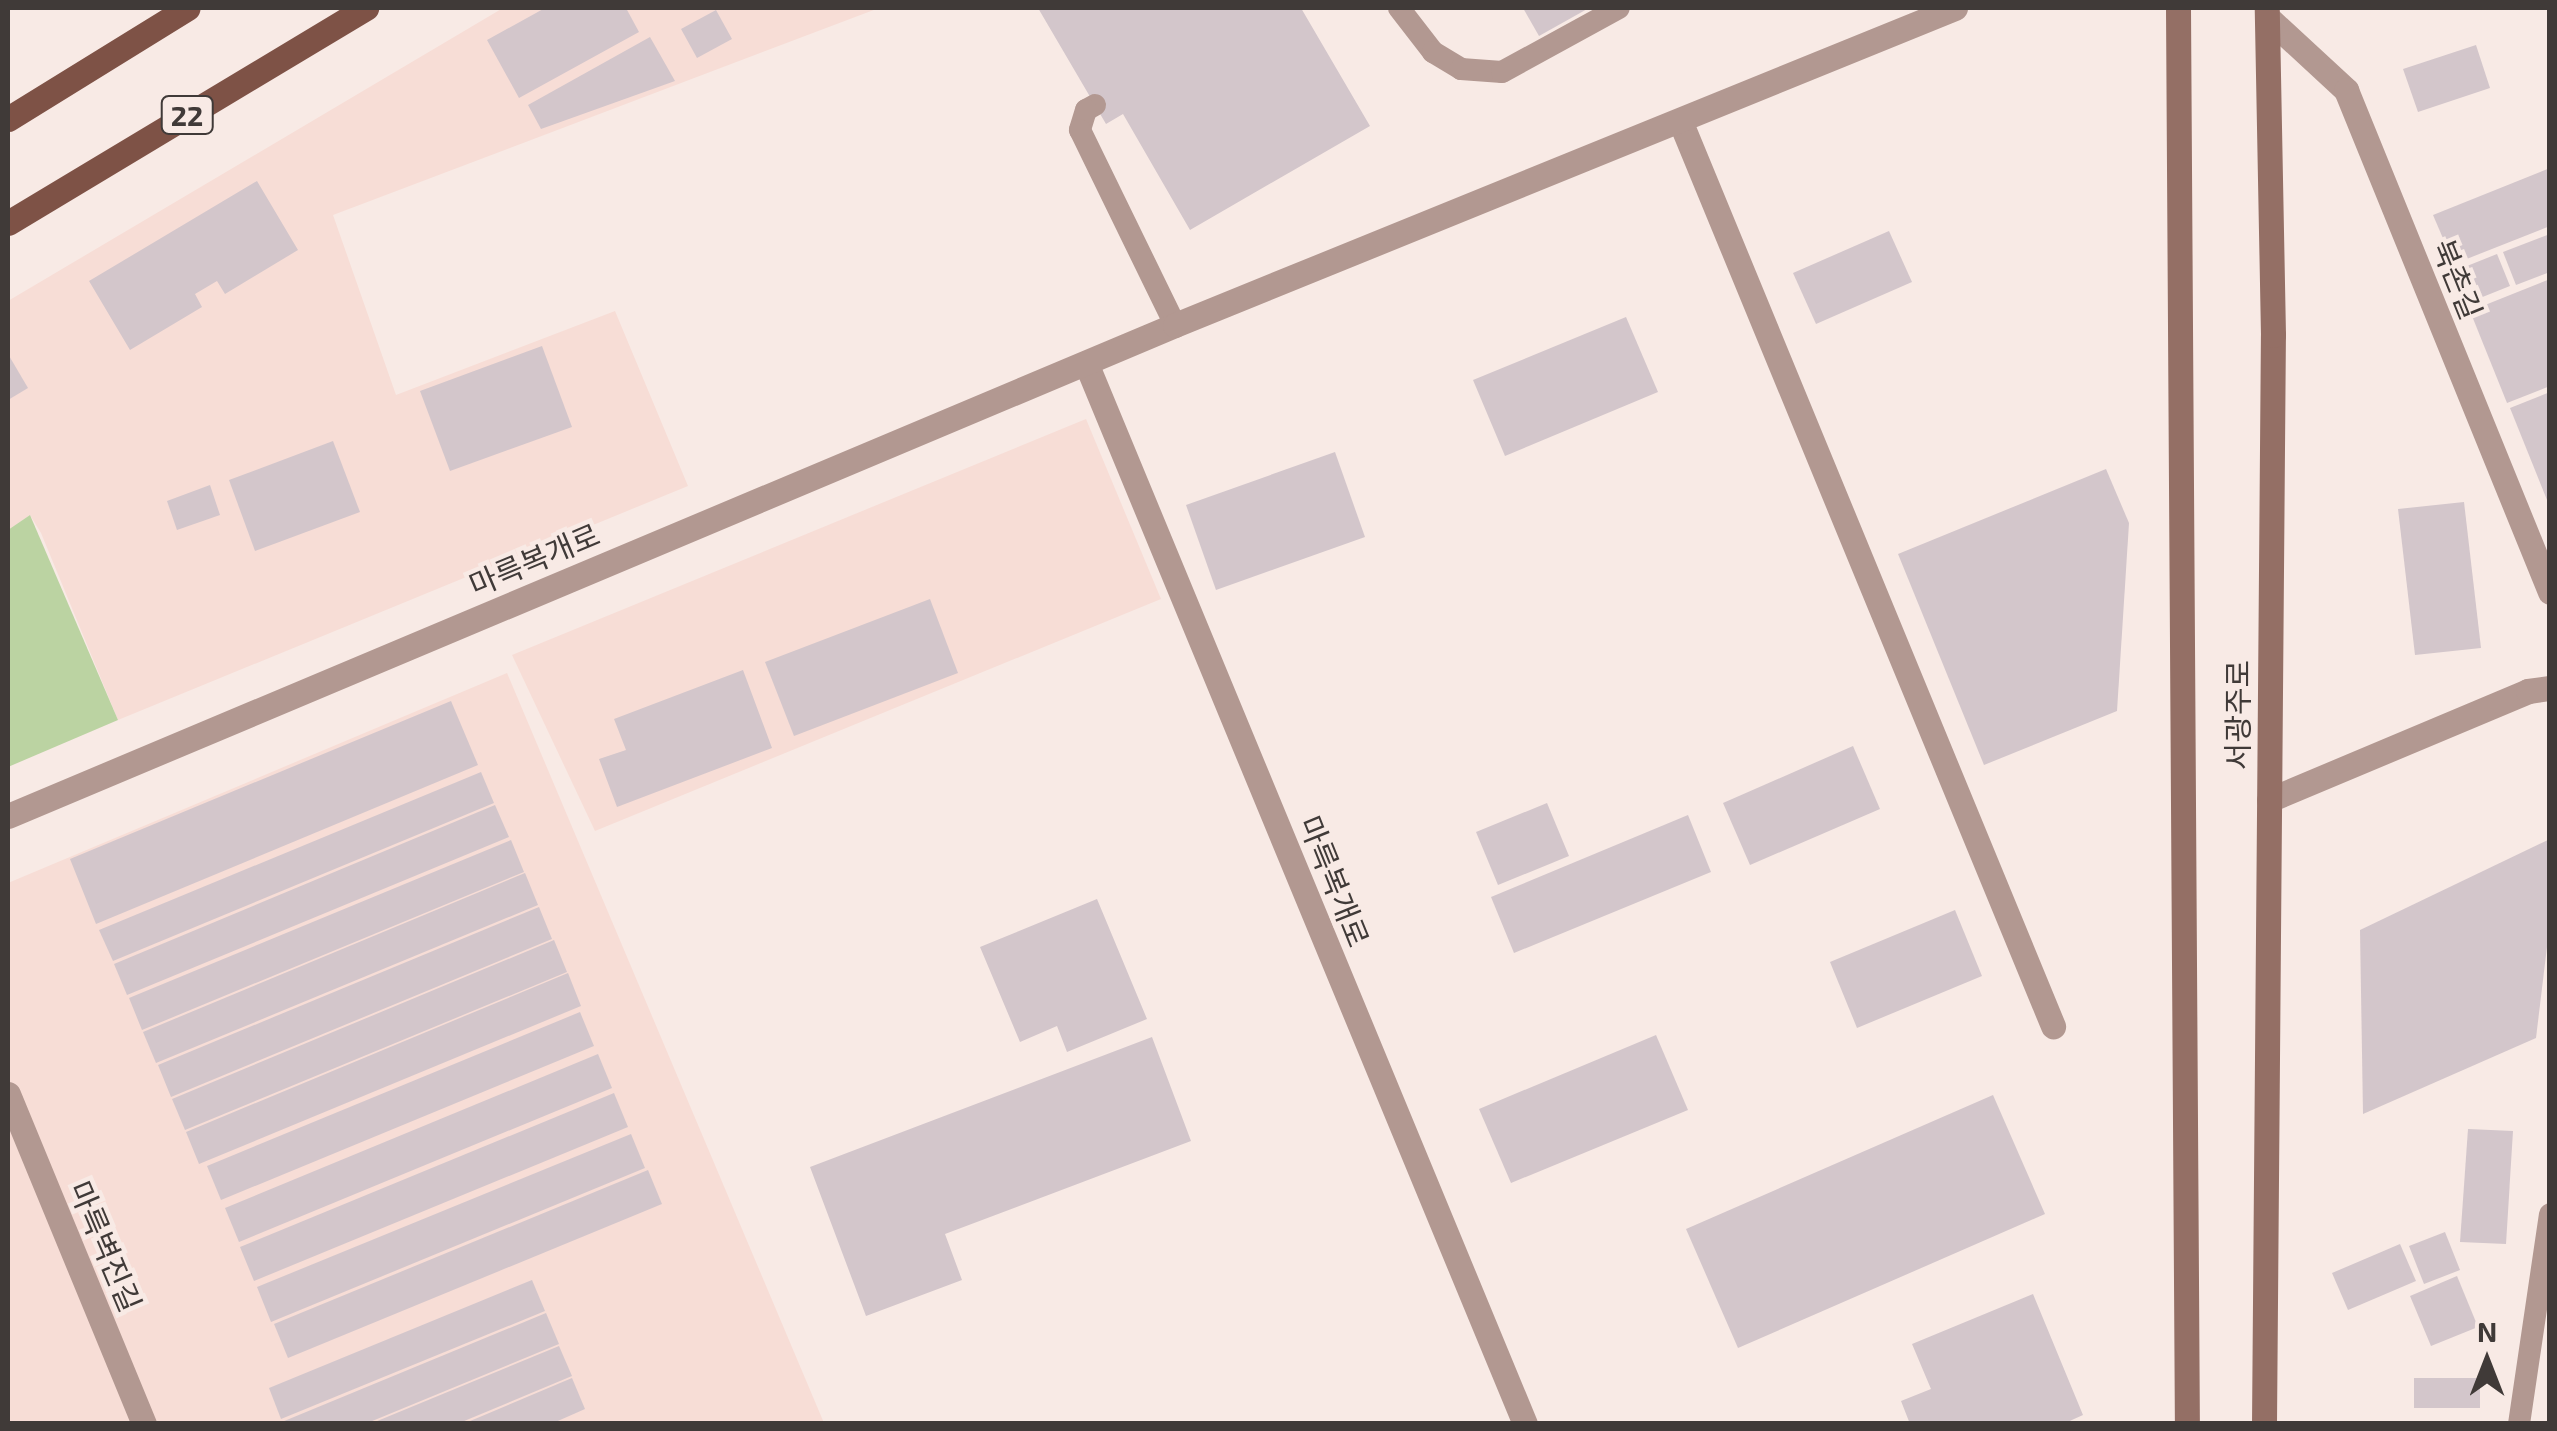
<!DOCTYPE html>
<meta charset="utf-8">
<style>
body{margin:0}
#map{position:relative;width:2557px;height:1431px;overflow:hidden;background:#f8eae5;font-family:"Exo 2","Noto Sans KR",sans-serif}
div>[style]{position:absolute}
.commercial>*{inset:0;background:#f7ddd6}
.green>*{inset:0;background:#bbd3a2}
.building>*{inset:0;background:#d3c6cb}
.lane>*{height:22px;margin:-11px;padding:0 11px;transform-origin:11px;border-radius:11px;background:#b29891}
.street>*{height:25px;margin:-12.5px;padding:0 12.5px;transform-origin:12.5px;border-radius:12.5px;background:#b29891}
.secondary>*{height:25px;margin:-12.5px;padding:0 12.5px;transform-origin:12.5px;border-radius:12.5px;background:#946f65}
.primary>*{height:25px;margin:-12.5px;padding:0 12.5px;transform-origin:12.5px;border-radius:12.5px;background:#7e5246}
span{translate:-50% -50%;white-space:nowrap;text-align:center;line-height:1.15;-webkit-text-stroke:9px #f8eae5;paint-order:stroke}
.shield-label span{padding:2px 8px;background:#f8eae5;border:2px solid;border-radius:8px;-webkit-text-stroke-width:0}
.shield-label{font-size:28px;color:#403a38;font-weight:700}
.street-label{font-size:30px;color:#403a38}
.frame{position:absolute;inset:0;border:10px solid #403a38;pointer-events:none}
.north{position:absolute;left:2437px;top:1311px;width:100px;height:100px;-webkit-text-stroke:8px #f8eae5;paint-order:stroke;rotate:0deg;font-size:28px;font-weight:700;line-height:40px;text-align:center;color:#403a38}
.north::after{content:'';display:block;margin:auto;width:35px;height:45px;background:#403a38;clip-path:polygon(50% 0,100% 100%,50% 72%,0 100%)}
</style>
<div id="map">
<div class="commercial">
<i style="clip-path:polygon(503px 8px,879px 8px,333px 215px,396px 395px,615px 311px,688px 486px,118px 720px,41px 533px,30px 515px,8px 530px,8px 301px)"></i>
<i style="clip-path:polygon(1086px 419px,1161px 599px,595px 831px,512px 655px)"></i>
<i style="clip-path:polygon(507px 673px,824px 1423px,8px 1424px,8px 883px)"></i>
</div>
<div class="green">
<i style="clip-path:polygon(30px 515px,118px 720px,8px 767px,8px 530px)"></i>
</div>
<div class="building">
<i style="clip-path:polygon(545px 8px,626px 8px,639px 32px,519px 98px,487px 40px)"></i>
<i style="clip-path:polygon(1038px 8px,1301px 8px,1370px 126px,1190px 230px,1123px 114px,1106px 124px)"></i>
<i style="clip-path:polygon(1523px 8px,1589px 8px,1539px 36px)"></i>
<i style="clip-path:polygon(716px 10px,732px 39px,697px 58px,681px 29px)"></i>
<i style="clip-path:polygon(650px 37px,675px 81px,541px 129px,528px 105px)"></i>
<i style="clip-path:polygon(2476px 45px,2490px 88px,2418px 112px,2403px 69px)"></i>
<i style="clip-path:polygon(2550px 168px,2550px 226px,2454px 264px,2433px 215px)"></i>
<i style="clip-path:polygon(257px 181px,298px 250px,225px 294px,217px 281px,195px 294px,202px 307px,130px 350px,89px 281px)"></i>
<i style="clip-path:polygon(1889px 231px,1912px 282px,1816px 324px,1793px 273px)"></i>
<i style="clip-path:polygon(2550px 234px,2550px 272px,2516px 285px,2503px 252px)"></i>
<i style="clip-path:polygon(2497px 254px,2510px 286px,2465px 304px,2452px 272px)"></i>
<i style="clip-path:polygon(2550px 279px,2550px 386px,2507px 403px,2470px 311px)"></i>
<i style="clip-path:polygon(1626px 317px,1658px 392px,1505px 456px,1473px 380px)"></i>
<i style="clip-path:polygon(542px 346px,572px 427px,450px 471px,420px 391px)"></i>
<i style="clip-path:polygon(8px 354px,28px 388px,8px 400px)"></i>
<i style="clip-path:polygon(2550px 392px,2550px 505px,2549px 505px,2510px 408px)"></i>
<i style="clip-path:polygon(333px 441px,360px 512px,255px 551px,229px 480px)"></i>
<i style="clip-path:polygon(1335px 452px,1365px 537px,1216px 590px,1186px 505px)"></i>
<i style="clip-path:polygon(2106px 469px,2129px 523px,2117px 711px,1984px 765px,1898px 554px)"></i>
<i style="clip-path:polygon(210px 485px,220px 515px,177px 530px,167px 501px)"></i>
<i style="clip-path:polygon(2464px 502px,2481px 648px,2415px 655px,2398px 509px)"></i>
<i style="clip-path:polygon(930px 599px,958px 673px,794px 736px,765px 662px)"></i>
<i style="clip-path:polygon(743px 670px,772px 748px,617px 807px,599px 759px,626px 750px,614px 719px)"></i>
<i style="clip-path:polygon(451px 701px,478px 765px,96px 924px,70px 859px)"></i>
<i style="clip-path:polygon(1853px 746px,1880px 809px,1750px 865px,1723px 803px)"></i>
<i style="clip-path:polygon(481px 772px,494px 803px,113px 961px,99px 930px)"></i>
<i style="clip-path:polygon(1547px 803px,1569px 856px,1498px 885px,1476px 832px)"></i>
<i style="clip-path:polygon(495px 805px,509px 837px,127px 995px,114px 964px)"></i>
<i style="clip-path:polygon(1688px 815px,1711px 872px,1514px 953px,1491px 897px)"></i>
<i style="clip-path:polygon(2550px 839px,2550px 922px,2536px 1038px,2363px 1114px,2360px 930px)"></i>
<i style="clip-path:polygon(511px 840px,524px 872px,142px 1030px,129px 998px)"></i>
<i style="clip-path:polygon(525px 873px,538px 905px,156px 1063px,143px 1032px)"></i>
<i style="clip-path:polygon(1097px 899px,1147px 1019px,1067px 1052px,1057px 1026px,1020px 1042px,980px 947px)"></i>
<i style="clip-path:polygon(539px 907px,552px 939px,171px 1097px,158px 1065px)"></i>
<i style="clip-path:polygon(1955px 910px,1982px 976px,1857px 1028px,1830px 962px)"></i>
<i style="clip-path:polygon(554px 940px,567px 972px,185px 1130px,172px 1099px)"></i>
<i style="clip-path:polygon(568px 973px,581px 1006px,199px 1164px,186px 1132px)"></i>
<i style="clip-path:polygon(580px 1012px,594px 1046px,221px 1200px,207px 1166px)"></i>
<i style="clip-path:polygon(1656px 1035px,1688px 1110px,1511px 1183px,1479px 1109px)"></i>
<i style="clip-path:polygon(1152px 1037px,1191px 1141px,945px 1234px,962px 1280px,866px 1316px,810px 1167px)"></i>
<i style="clip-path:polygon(598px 1054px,612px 1088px,239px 1242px,225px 1208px)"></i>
<i style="clip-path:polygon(614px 1093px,628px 1127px,254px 1281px,240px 1247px)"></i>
<i style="clip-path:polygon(1993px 1095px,2045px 1214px,1738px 1348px,1686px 1229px)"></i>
<i style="clip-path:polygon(2468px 1129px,2513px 1131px,2506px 1244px,2460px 1242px)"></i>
<i style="clip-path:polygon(631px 1134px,645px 1168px,271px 1322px,257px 1287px)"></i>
<i style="clip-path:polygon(648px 1170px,662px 1204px,288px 1358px,274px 1324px)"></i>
<i style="clip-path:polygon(2445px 1232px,2460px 1270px,2424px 1284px,2409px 1246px)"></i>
<i style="clip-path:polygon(2400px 1244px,2416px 1281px,2348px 1310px,2332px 1273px)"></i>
<i style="clip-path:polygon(2457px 1276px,2478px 1327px,2431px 1346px,2410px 1296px)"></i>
<i style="clip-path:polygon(532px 1280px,545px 1311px,281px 1419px,269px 1388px)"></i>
<i style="clip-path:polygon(2033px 1294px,2083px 1415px,2063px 1424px,1910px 1424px,1901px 1401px,1931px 1389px,1912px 1344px)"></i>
<i style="clip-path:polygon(546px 1313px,559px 1344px,365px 1424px,277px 1424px)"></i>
<i style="clip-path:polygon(559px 1346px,572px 1376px,457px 1424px,370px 1424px)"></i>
<i style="clip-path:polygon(572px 1378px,585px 1409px,551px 1424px,463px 1424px)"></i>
<i style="clip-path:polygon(2414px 1378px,2480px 1378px,2480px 1408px,2414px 1408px)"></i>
</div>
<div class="lane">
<i style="left:1399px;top:8px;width:56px;rotate:52.3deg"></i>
<i style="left:1433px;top:52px;width:33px;rotate:31deg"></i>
<i style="left:1461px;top:69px;width:41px;rotate:4.2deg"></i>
<i style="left:1502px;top:72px;width:133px;rotate:-28.7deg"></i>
<i style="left:1095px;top:105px;width:10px;rotate:151deg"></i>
<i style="left:1086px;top:110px;width:21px;rotate:107deg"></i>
<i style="left:1080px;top:130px;width:217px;rotate:64deg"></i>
<i style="left:2519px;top:1424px;width:212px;rotate:-81.6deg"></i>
</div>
<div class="street">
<i style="left:2267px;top:17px;width:108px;rotate:42.7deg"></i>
<i style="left:2346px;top:90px;width:542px;rotate:67.88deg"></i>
<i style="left:1681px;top:123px;width:977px;rotate:67.61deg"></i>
<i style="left:1086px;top:363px;width:1148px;rotate:67.52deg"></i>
<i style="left:2269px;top:800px;width:281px;rotate:-22.8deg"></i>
<i style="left:2528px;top:691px;width:22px;rotate:-8deg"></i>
<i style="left:8px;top:816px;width:1266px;rotate:-22.82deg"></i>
<i style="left:1175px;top:325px;width:842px;rotate:-22.12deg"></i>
<i style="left:8px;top:1094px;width:357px;rotate:67.6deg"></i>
</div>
<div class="secondary">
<i style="left:2178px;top:8px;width:1416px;rotate:89.64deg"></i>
<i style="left:2264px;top:1424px;width:1089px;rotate:-89.53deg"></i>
<i style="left:2273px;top:335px;width:327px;rotate:-91.1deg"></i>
</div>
<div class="primary">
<i style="left:8px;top:119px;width:211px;rotate:-31.7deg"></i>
<i style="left:8px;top:223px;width:418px;rotate:-31deg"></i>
</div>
<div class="shield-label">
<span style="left:187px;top:115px">22</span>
</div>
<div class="street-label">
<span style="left:2458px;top:279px;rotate:68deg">북촌길</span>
<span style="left:534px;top:559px;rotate:-23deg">마륵복개로</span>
<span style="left:2237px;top:715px;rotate:-90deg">서광주로</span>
<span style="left:1335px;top:881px;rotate:68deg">마륵복개로</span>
<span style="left:106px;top:1246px;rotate:67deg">마륵벽진길</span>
</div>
<div class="frame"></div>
<div class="north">N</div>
</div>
